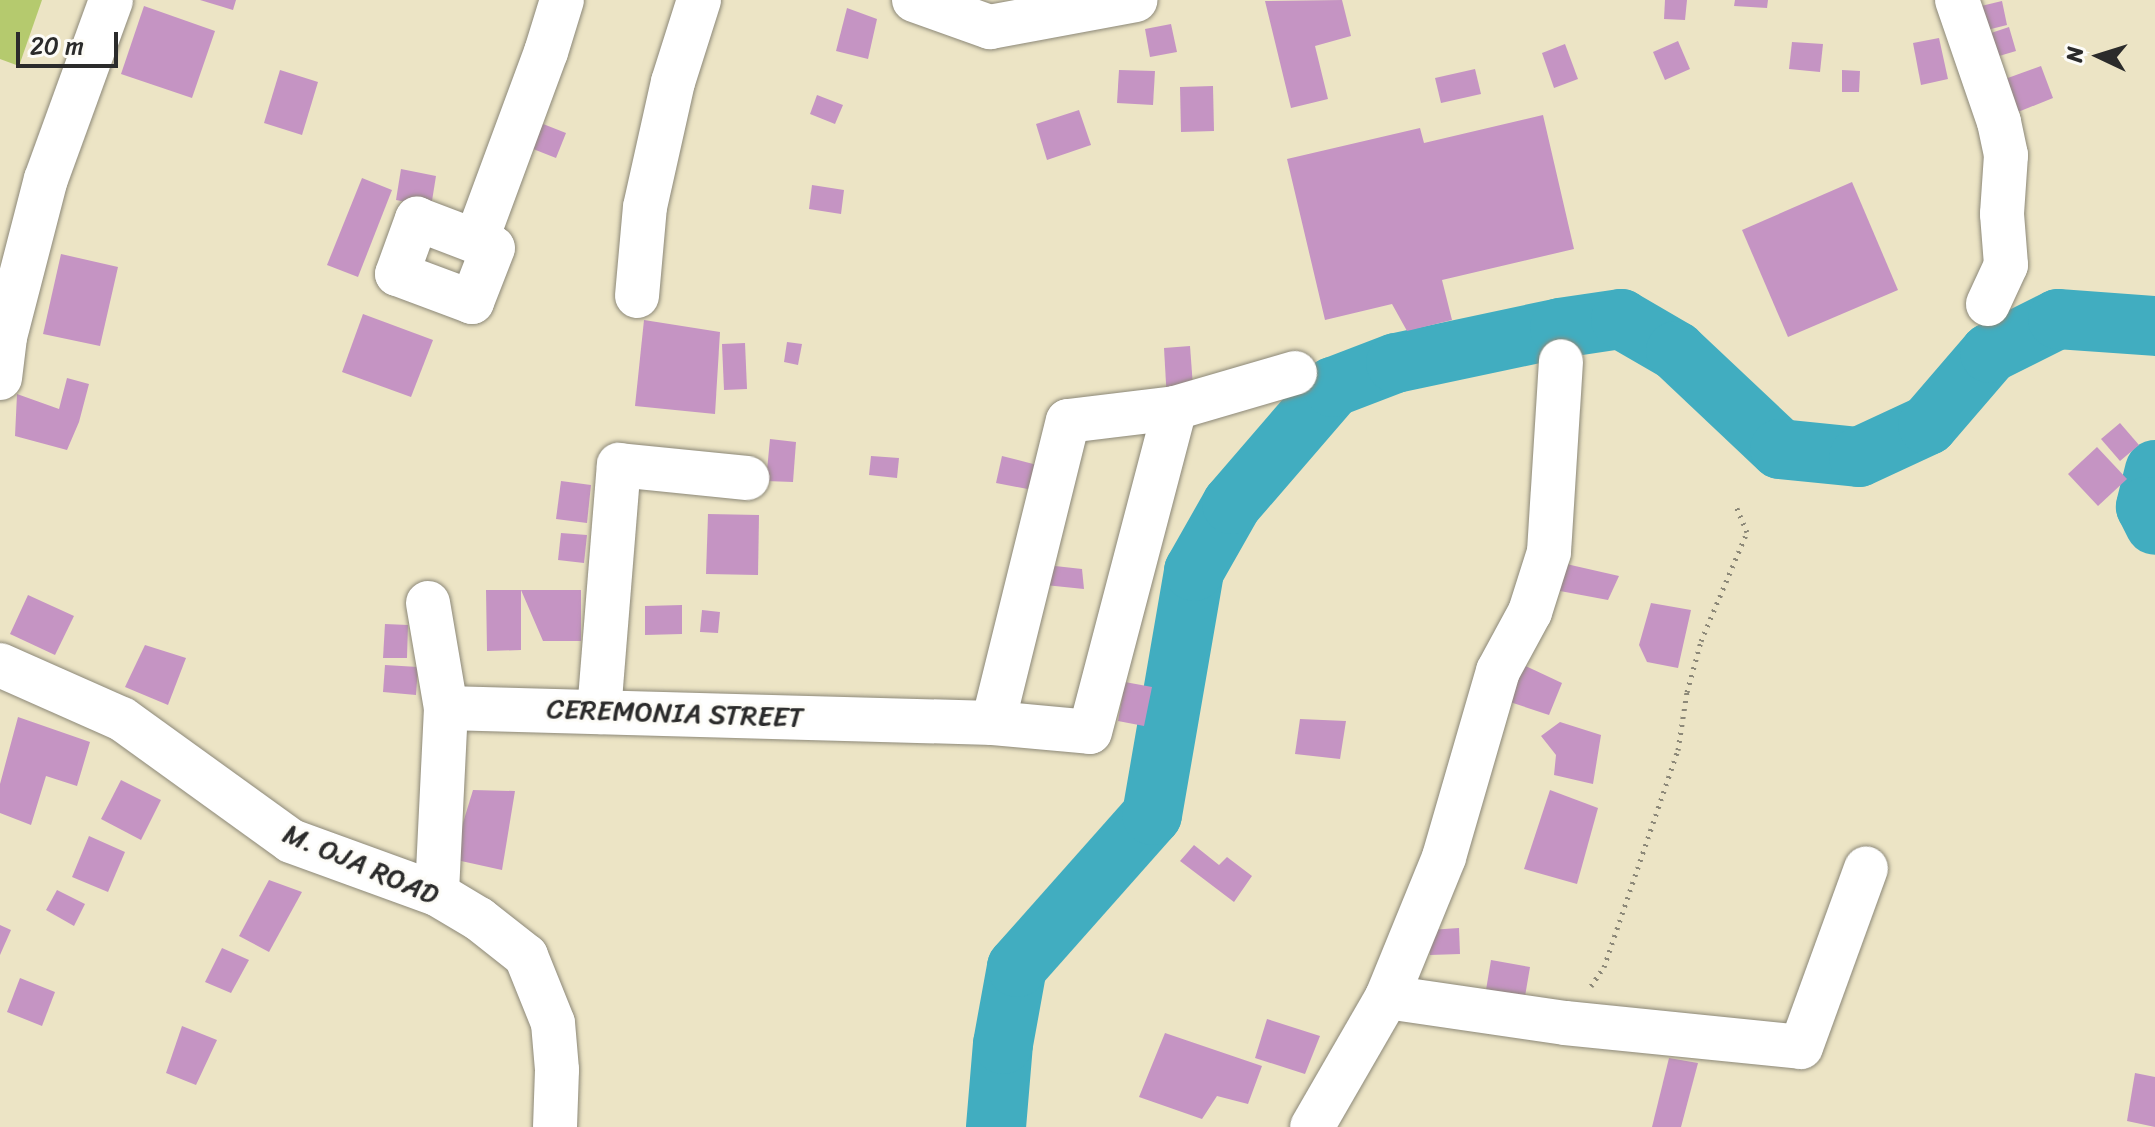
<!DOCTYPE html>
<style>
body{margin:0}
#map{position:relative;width:2155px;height:1127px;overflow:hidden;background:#ece4c5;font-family:Sriracha,sans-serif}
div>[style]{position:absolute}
.green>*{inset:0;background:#b5ca6e}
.river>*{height:60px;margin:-30px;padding:0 30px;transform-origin:30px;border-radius:30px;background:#41adc0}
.building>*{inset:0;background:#c594c3}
.path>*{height:5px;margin-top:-2.5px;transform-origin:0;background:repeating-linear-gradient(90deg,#8c8878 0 2px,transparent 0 8px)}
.roads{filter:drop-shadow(0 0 2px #8c8878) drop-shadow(0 0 2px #8c8878)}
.minor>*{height:44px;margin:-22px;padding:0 22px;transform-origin:22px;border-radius:22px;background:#fff}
span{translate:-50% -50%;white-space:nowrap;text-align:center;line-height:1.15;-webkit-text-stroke:6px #fdfcf7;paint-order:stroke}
.street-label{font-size:28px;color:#2b2b2b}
.north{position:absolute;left:2059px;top:16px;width:80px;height:80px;-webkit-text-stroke:6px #fdfcf7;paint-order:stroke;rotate:274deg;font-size:22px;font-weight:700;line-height:32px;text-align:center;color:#2b2b2b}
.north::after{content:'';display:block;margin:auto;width:28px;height:36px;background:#2b2b2b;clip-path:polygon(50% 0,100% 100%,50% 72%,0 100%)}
.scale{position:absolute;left:16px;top:32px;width:102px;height:36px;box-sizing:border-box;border:4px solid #2b2b2b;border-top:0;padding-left:10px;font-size:24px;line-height:28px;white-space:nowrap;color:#2b2b2b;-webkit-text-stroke:6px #fdfcf7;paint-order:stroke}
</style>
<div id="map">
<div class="green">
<i style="clip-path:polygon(0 0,42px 0,19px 66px,0 59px)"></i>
</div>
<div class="river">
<i style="left:2155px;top:470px;width:38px;rotate:104deg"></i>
<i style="left:2146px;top:507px;width:20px;rotate:63deg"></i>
<i style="left:996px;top:1127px;width:83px;rotate:-85.2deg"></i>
<i style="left:1003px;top:1044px;width:78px;rotate:-79.7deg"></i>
<i style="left:1017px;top:967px;width:203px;rotate:-48.4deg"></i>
<i style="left:1152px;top:815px;width:248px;rotate:-80.2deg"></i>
<i style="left:1194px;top:571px;width:77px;rotate:-60.4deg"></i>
<i style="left:1232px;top:504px;width:155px;rotate:-49.2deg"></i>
<i style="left:1333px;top:387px;width:67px;rotate:-20.9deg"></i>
<i style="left:1396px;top:363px;width:168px;rotate:-12deg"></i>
<i style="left:1560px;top:328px;width:62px;rotate:-8.4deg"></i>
<i style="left:1621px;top:319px;width:64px;rotate:30.2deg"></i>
<i style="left:1676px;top:351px;width:143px;rotate:43.3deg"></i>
<i style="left:1780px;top:449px;width:79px;rotate:5.8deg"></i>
<i style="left:1859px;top:457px;width:76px;rotate:-24.9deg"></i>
<i style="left:1928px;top:425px;width:95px;rotate:-49.3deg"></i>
<i style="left:1990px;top:353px;width:76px;rotate:-26.6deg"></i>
<i style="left:2058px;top:319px;width:97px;rotate:4.1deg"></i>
</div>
<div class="building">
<i style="clip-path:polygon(200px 0,236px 0,233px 10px)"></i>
<i style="clip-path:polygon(1342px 0,1351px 36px,1315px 46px,1328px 99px,1291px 108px,1265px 1px)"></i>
<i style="clip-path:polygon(1665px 0,1687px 0,1685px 20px,1664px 19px)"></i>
<i style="clip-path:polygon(1735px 0,1768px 0,1767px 8px,1734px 6px)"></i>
<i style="clip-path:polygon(2002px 1px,2007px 25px,1983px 31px,1977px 7px)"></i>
<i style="clip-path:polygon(144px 6px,215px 31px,192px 98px,121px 74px)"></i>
<i style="clip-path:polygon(847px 8px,877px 19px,868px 59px,836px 51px)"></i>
<i style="clip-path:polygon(1171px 24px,1177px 52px,1150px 57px,1145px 29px)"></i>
<i style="clip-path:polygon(2009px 27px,2016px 51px,1989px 59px,1982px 36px)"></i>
<i style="clip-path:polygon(1939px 38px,1948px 79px,1921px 85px,1913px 43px)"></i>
<i style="clip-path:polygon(1678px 41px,1690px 69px,1665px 80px,1653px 52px)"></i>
<i style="clip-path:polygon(1792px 42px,1823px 44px,1820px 72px,1789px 69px)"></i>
<i style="clip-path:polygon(1565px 44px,1578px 79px,1554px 88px,1542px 53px)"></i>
<i style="clip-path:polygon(2041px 66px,2053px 98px,2018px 112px,2005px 79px)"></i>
<i style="clip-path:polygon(1475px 69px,1481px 94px,1441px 103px,1435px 78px)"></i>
<i style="clip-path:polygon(280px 70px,318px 82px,302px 135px,264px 123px)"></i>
<i style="clip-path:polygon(1119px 70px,1155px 71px,1153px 105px,1117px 103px)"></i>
<i style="clip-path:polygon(1842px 70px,1860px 71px,1859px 92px,1842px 92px)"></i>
<i style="clip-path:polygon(1213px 86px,1214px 131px,1181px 132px,1180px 87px)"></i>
<i style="clip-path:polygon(817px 95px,843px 105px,835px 124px,810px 114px)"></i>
<i style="clip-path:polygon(1079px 110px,1091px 145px,1047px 160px,1036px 124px)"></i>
<i style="clip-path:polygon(1543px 115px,1574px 249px,1442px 280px,1452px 320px,1407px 331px,1392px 304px,1325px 320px,1287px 159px,1420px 128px,1424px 143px)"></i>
<i style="clip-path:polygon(538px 122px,566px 133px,556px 158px,528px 147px)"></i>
<i style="clip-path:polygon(401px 169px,436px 176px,431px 207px,396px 200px)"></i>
<i style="clip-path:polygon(362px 178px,392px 190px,358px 277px,327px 265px)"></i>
<i style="clip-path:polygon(1852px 182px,1898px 290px,1788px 337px,1742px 230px)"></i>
<i style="clip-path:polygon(812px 185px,844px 190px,841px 214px,809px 209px)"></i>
<i style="clip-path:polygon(61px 254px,118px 267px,100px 346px,43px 334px)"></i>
<i style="clip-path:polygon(363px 314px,433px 340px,411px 397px,342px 372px)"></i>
<i style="clip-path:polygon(644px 320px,720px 332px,715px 414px,635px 406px)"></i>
<i style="clip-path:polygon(787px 342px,802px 344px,798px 365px,784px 362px)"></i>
<i style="clip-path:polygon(745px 343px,747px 389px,724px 390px,722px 344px)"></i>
<i style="clip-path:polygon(1190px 346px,1194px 400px,1167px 401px,1164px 348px)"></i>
<i style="clip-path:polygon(67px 378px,89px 384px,79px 422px,67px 450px,15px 436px,17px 394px,59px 409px)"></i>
<i style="clip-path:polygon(2120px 423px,2139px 445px,2120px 461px,2101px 439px)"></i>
<i style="clip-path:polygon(770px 439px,796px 442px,793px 482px,766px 481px)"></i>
<i style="clip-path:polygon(2097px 447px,2127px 479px,2098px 506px,2068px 474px)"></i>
<i style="clip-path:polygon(871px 456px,899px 458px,897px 478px,869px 475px)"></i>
<i style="clip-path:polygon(1002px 456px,1037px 465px,1048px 493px,996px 483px)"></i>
<i style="clip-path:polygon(561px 481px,591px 485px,587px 523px,556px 519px)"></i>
<i style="clip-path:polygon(708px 514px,759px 515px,758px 575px,706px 574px)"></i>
<i style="clip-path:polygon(561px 533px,587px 535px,584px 563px,558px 560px)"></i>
<i style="clip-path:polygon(1562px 563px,1619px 576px,1608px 600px,1560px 591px)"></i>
<i style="clip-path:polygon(1046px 565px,1082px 569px,1084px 589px,1045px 585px)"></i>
<i style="clip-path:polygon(486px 590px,581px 590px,581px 641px,543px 641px,521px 590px,521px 650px,487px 651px)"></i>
<i style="clip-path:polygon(28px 595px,74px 616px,55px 655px,10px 634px)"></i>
<i style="clip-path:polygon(1651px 603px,1691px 610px,1678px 668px,1647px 662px,1639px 645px)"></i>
<i style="clip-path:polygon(682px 605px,682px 634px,645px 635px,645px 606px)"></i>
<i style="clip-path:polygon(702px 610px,720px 612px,718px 633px,700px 632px)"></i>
<i style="clip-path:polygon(385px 624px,408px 625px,407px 658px,383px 658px)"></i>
<i style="clip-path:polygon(145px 645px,186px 658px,168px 705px,125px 687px)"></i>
<i style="clip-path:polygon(1517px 662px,1562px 683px,1549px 715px,1507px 701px)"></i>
<i style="clip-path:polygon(385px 665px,418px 667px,416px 695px,383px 692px)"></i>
<i style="clip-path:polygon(1125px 682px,1152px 687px,1144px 726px,1118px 721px)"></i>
<i style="clip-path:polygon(18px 717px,90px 742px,77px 786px,46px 776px,31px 825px,0 813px,0 784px)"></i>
<i style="clip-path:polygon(1300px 719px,1346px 721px,1340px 759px,1295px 754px)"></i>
<i style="clip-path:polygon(1560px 722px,1601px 735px,1593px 784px,1554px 775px,1556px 755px,1541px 736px)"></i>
<i style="clip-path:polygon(121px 780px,161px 800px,141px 840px,101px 819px)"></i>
<i style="clip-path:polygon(473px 790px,515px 791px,502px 870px,452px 859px)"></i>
<i style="clip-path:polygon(1550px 790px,1598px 808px,1577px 884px,1524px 869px)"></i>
<i style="clip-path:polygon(89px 836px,125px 852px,108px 892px,72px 877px)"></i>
<i style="clip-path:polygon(1194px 845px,1219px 865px,1227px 857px,1252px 876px,1234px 902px,1180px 861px)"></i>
<i style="clip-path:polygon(269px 880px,302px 892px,269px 952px,239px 936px)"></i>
<i style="clip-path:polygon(57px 890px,85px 904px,74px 926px,46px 910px)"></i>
<i style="clip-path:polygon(0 925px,11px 930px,0 955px)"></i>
<i style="clip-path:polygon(1459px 928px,1460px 954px,1430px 955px,1429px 930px)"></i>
<i style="clip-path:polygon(222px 948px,249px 960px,231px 993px,205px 982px)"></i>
<i style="clip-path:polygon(1491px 960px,1530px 967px,1523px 1008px,1484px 1002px)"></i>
<i style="clip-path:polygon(20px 978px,55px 992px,42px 1026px,7px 1012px)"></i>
<i style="clip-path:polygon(1267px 1019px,1320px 1036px,1305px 1074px,1255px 1058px)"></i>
<i style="clip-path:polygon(182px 1026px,217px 1040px,196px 1085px,166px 1073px)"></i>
<i style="clip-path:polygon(1165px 1033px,1262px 1066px,1248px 1104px,1217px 1096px,1202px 1119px,1139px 1097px)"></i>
<i style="clip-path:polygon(1669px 1058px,1698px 1063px,1681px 1127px,1652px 1127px)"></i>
<i style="clip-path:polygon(2135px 1073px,2155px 1077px,2155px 1127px,2127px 1121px)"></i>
</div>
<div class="path">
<i style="left:1591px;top:986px;width:23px;rotate:-56deg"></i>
<i style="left:1604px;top:967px;width:229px;rotate:-71.2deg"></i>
<i style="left:1678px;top:750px;width:59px;rotate:-81.2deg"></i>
<i style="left:1687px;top:692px;width:53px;rotate:-74.6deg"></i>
<i style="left:1701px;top:641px;width:118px;rotate:-67.1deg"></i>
<i style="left:1747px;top:532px;width:28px;rotate:-113deg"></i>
</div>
<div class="roads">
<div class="minor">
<i style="left:914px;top:0;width:81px;rotate:19.6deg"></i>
<i style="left:990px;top:27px;width:148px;rotate:-10.5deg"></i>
<i style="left:1957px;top:0;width:129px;rotate:71deg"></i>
<i style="left:1999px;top:122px;width:34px;rotate:78deg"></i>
<i style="left:2006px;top:155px;width:59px;rotate:93.9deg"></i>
<i style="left:2002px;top:214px;width:51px;rotate:85.5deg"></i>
<i style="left:2006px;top:265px;width:43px;rotate:114.8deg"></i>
<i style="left:417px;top:219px;width:81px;rotate:20.9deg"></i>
<i style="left:493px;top:248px;width:58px;rotate:111.3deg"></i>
<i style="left:472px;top:302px;width:80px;rotate:-159.5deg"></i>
<i style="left:397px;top:274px;width:59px;rotate:-70deg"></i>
<i style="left:476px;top:241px;width:202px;rotate:-69.7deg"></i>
<i style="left:546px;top:52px;width:54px;rotate:-72.9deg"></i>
<i style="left:637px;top:296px;width:89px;rotate:-84.9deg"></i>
<i style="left:645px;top:207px;width:128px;rotate:-77.4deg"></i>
<i style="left:673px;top:82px;width:86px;rotate:-72.4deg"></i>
<i style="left:0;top:378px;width:41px;rotate:-83deg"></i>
<i style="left:5px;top:337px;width:163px;rotate:-75.5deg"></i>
<i style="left:46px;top:179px;width:190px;rotate:-70deg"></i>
<i style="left:428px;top:603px;width:107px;rotate:80.3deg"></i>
<i style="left:446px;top:708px;width:186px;rotate:92.8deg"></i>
<i style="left:0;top:665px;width:133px;rotate:23.9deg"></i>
<i style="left:122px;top:719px;width:208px;rotate:35.8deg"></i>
<i style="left:291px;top:841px;width:155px;rotate:20deg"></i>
<i style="left:437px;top:894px;width:49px;rotate:30.8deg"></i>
<i style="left:479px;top:919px;width:60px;rotate:38.2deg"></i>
<i style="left:526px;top:956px;width:72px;rotate:68.1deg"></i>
<i style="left:553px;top:1023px;width:47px;rotate:85.1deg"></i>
<i style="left:557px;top:1070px;width:57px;rotate:92deg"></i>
<i style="left:446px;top:708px;width:547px;rotate:1.57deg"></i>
<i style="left:993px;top:723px;width:97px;rotate:5.3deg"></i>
<i style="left:1090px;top:732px;width:335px;rotate:-75.3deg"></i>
<i style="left:599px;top:712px;width:248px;rotate:-85.4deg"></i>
<i style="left:619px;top:465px;width:129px;rotate:5.8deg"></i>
<i style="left:993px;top:723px;width:311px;rotate:-76.1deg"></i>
<i style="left:1068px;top:421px;width:108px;rotate:-6.9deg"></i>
<i style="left:1175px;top:408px;width:125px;rotate:-16.3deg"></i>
<i style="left:1387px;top:997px;width:180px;rotate:8.3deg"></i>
<i style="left:1565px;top:1023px;width:237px;rotate:5.8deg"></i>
<i style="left:1801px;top:1047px;width:190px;rotate:-70deg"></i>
<i style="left:1312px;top:1127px;width:150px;rotate:-60deg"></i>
<i style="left:1387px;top:997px;width:151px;rotate:-67.8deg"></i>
<i style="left:1444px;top:857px;width:194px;rotate:-73.8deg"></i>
<i style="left:1498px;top:671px;width:67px;rotate:-61.5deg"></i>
<i style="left:1530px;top:612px;width:63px;rotate:-72.4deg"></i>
<i style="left:1549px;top:552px;width:191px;rotate:-86.4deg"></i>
</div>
</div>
<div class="street-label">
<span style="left:675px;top:713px;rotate:2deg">CEREMONIA STREET</span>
<span style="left:361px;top:864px;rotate:23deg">M. OJA ROAD</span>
</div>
<div class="north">N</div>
<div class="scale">20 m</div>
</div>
